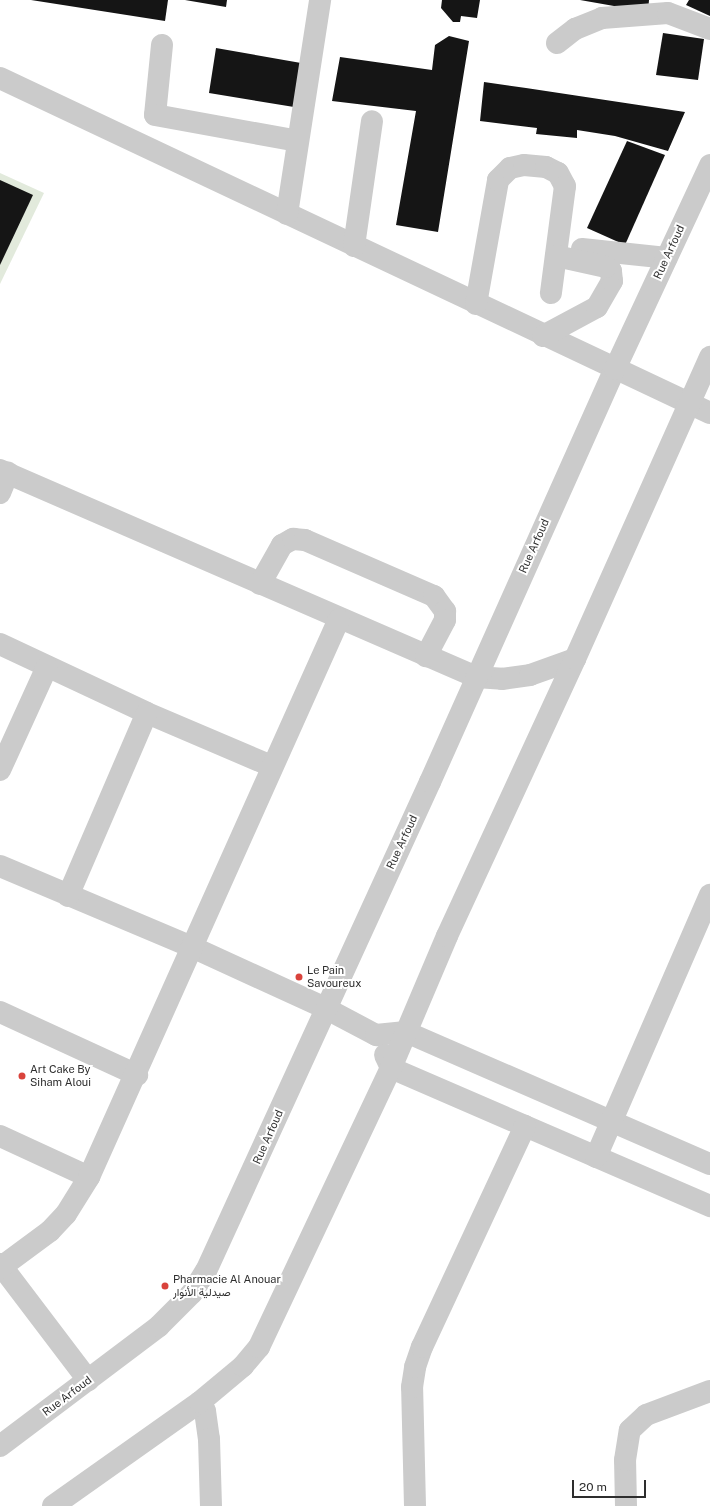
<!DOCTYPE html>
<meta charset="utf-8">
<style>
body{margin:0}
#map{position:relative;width:710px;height:1506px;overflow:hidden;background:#fff;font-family:"Public Sans",Vazirmatn,sans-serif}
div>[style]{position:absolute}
.green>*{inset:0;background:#e2eadc}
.building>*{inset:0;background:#151515}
.minor>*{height:22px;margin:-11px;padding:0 11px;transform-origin:11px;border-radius:11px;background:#cbcbcb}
.dots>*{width:11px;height:11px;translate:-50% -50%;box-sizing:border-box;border:2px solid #fff;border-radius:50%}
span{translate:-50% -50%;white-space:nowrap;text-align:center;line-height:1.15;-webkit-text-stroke:4px #fff;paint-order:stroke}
.street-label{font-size:11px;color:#2e2e2e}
.poi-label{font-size:11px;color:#2e2e2e}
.left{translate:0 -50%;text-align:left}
.scale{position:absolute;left:572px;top:1480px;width:74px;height:18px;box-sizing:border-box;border:2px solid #2e2e2e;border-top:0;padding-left:5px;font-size:12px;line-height:14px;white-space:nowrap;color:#2e2e2e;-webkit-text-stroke:3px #fff;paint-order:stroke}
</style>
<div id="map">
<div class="green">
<i style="clip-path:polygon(0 173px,44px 193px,0 284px)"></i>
</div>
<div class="building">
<i style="clip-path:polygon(31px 0,168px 0,165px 21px)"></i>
<i style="clip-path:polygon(185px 0,227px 0,226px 7px)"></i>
<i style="clip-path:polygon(442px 0,480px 0,477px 18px,461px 16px,460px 22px,453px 22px,441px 8px)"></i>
<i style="clip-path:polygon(580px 0,649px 0,648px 12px)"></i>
<i style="clip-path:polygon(689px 0,710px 0,710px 16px,686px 5px)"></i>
<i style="clip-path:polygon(663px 33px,704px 39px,698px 80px,656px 75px)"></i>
<i style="clip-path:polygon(449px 36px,469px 41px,438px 232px,396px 225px,416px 111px,332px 101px,340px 57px,432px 70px,435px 45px)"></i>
<i style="clip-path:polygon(216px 48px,301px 63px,294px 107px,209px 93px)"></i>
<i style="clip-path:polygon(484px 82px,526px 88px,685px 112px,668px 151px,615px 136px,577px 130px,577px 138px,536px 134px,537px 128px,480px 121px)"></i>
<i style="clip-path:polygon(627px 141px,665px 155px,625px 245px,587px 228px)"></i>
<i style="clip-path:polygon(0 180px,33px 195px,0 265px)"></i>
</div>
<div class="minor">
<i style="left:557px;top:43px;width:23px;rotate:-38deg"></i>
<i style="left:575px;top:29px;width:29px;rotate:-22deg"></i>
<i style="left:602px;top:18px;width:66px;rotate:-4.3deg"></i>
<i style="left:668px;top:13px;width:45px;rotate:20.9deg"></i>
<i style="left:162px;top:45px;width:70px;rotate:95.7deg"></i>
<i style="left:155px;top:115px;width:145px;rotate:10.3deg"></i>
<i style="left:0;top:78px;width:785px;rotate:25.26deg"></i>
<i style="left:287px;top:214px;width:217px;rotate:-81.2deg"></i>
<i style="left:354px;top:246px;width:126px;rotate:-81.8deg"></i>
<i style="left:582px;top:249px;width:85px;rotate:6deg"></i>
<i style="left:476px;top:304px;width:126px;rotate:-79.9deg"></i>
<i style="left:498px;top:180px;width:17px;rotate:-45deg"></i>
<i style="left:510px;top:168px;width:14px;rotate:-12deg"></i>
<i style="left:524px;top:165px;width:22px;rotate:5deg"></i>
<i style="left:546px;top:167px;width:13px;rotate:27deg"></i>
<i style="left:558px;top:173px;width:15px;rotate:62deg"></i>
<i style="left:565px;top:186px;width:108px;rotate:97.5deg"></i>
<i style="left:543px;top:336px;width:61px;rotate:-28.2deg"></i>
<i style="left:597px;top:307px;width:30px;rotate:-60deg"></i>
<i style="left:612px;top:281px;width:10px;rotate:-96deg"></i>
<i style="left:611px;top:271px;width:6px;rotate:-141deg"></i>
<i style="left:606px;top:267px;width:51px;rotate:-167.6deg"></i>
<i style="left:0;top:470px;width:519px;rotate:23.5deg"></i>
<i style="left:476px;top:677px;width:26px;rotate:4deg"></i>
<i style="left:502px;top:679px;width:28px;rotate:-8deg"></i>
<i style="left:530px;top:675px;width:48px;rotate:-19.6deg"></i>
<i style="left:0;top:493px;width:22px;rotate:-68deg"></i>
<i style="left:260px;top:584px;width:45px;rotate:-60.6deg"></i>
<i style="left:282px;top:545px;width:13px;rotate:-29deg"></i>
<i style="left:293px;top:539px;width:12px;rotate:5deg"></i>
<i style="left:305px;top:540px;width:141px;rotate:23.5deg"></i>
<i style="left:434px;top:596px;width:19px;rotate:54deg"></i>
<i style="left:445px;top:611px;width:9px;rotate:90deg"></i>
<i style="left:445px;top:620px;width:41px;rotate:117.8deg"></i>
<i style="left:0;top:644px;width:162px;rotate:25.1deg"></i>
<i style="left:147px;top:713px;width:135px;rotate:23.1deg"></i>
<i style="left:0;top:770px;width:113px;rotate:-65.5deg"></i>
<i style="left:0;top:866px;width:208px;rotate:22.9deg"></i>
<i style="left:192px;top:947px;width:146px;rotate:24.6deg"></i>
<i style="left:325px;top:1008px;width:58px;rotate:27.9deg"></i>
<i style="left:376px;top:1035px;width:30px;rotate:-6deg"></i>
<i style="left:406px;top:1032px;width:331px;rotate:23.5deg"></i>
<i style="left:68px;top:896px;width:199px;rotate:-66.7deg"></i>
<i style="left:0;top:1012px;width:151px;rotate:24.7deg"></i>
<i style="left:385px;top:1055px;width:14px;rotate:65deg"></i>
<i style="left:391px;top:1068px;width:348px;rotate:23.4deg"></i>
<i style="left:0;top:1136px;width:98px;rotate:24.7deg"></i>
<i style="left:596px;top:1157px;width:286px;rotate:-66.5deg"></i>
<i style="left:0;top:1264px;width:146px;rotate:52.8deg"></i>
<i style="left:0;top:1268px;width:62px;rotate:-36.5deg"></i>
<i style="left:50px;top:1231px;width:23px;rotate:-47deg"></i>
<i style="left:66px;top:1214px;width:44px;rotate:-58.1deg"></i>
<i style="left:89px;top:1177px;width:611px;rotate:-65.87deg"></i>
<i style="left:200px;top:1402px;width:10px;rotate:61deg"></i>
<i style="left:205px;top:1411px;width:28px;rotate:82deg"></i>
<i style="left:209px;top:1439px;width:67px;rotate:88.3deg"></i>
<i style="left:0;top:1446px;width:199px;rotate:-37deg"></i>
<i style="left:159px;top:1326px;width:47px;rotate:-45deg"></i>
<i style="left:192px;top:1293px;width:26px;rotate:-58deg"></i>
<i style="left:206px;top:1271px;width:538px;rotate:-65.39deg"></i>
<i style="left:430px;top:782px;width:453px;rotate:-65.9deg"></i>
<i style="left:615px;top:369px;width:225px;rotate:-65deg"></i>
<i style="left:53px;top:1506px;width:180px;rotate:-35.3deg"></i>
<i style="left:200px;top:1402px;width:56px;rotate:-39.9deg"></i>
<i style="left:243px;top:1366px;width:25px;rotate:-50deg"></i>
<i style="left:259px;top:1347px;width:309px;rotate:-64.7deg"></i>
<i style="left:391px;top:1068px;width:143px;rotate:-67deg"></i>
<i style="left:447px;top:936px;width:305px;rotate:-65.2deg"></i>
<i style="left:575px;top:659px;width:331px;rotate:-65.9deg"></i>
<i style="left:415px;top:1506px;width:119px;rotate:-91.4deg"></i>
<i style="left:412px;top:1387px;width:20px;rotate:-81deg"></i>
<i style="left:415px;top:1367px;width:21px;rotate:-71deg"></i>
<i style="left:422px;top:1347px;width:244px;rotate:-65deg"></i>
<i style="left:626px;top:1506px;width:46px;rotate:-91.2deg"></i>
<i style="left:625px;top:1460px;width:30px;rotate:-81deg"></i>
<i style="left:630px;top:1430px;width:22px;rotate:-43deg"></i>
<i style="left:646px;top:1415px;width:68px;rotate:-20.6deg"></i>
</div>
<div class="dots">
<i style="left:299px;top:977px;background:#d9433c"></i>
<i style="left:22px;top:1076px;background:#d9433c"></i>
<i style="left:165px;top:1286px;background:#d9433c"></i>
</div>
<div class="street-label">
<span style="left:669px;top:252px;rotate:-65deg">Rue Arfoud</span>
<span style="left:534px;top:546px;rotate:-66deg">Rue Arfoud</span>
<span style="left:402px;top:842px;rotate:-65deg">Rue Arfoud</span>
<span style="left:268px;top:1137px;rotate:-66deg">Rue Arfoud</span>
<span style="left:67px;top:1396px;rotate:-37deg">Rue Arfoud</span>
</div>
<div class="poi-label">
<span class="left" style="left:307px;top:977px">Le Pain<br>Savoureux</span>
<span class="left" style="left:30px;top:1076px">Art Cake By<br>Siham Aloui</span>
<span class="left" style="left:173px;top:1286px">Pharmacie Al Anouar<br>صيدلية الأنوار</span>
</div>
<div class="scale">20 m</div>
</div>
